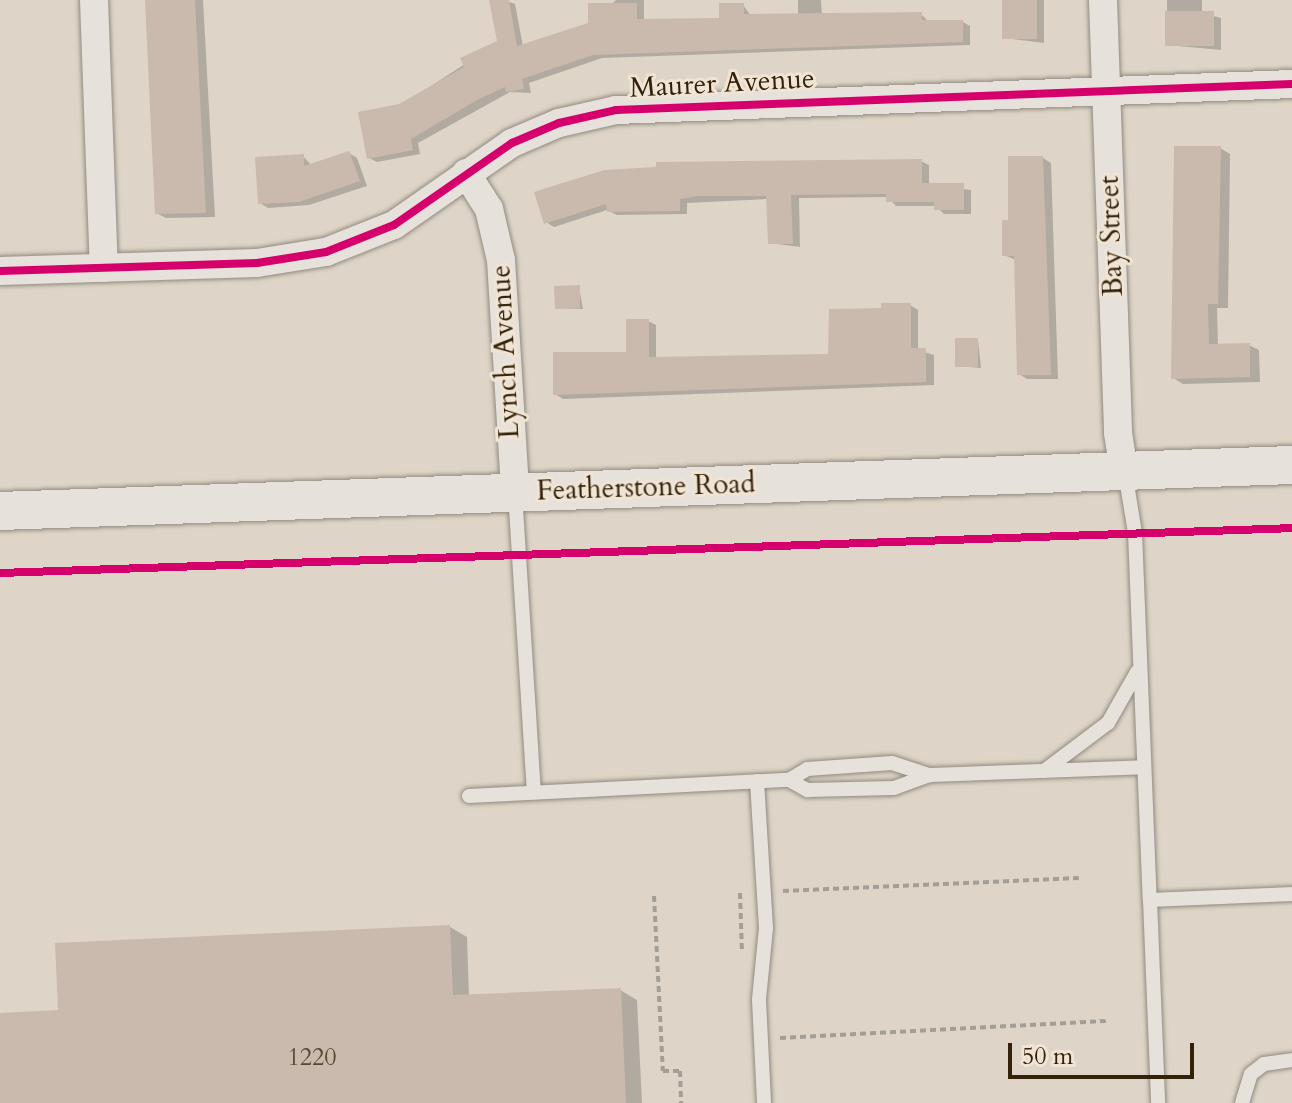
<!DOCTYPE html>
<style>
body{margin:0}
#map{position:relative;width:1292px;height:1103px;overflow:hidden;background:#ded5c8;font-family:Cardo,serif}
div>[style]{position:absolute}
.shadow>*{inset:0;background:#0003}
.building>*{inset:0;background:#cab9ad}
.path>*{height:4px;margin-top:-2px;transform-origin:0;background:repeating-linear-gradient(90deg,#a39f97 0 6px,transparent 0 10px)}
.roads{filter:drop-shadow(0 0 2px #918a7f) drop-shadow(0 0 2px #918a7f)}
.lane>*{height:14px;margin:-7px;padding:0 7px;transform-origin:7px;border-radius:7px;background:#e6e1db}
.street>*{height:28px;margin:-14px;padding:0 14px;transform-origin:14px;border-radius:14px;background:#e6e1db}
.secondary>*{height:38px;margin:-19px;padding:0 19px;transform-origin:19px;border-radius:19px;background:#e6e1db}
.cycleway>*{height:8px;margin:-4px;padding:0 4px;transform-origin:4px;border-radius:4px;background:#d6006c}
span{translate:-50% -50%;white-space:nowrap;text-align:center;line-height:1.15;-webkit-text-stroke:6px #f0e5d5;paint-order:stroke}
.number-label{font-size:24px;color:#594732}
.number-label span{-webkit-text-stroke-width:0}
.street-label{font-size:28px;color:#332109}
.scale{position:absolute;left:1008px;top:1043px;width:186px;height:36px;box-sizing:border-box;border:4px solid #332109;border-top:0;padding-left:10px;font-size:24px;line-height:28px;white-space:nowrap;color:#332109;-webkit-text-stroke:6px #f0e5d5;paint-order:stroke}
</style>
<div id="map">
<div class="shadow">
<i style="clip-path:polygon(146px 0,203px 0,215px 217px,166px 218px,156px 213px)"></i>
<i style="clip-path:polygon(504px 0,515px 4px,523px 46px,590px 24px,616px 0,644px 0,644px 21px,721px 20px,743px 5px,751px 16px,798px 16px,798px 0,821px 0,822px 16px,921px 14px,929px 22px,963px 22px,970px 26px,970px 45px,602px 58px,529px 83px,531px 93px,510px 92px,418px 143px,420px 154px,377px 162px,369px 158px,400px 106px,499px 42px)"></i>
<i style="clip-path:polygon(1004px 0,1044px 0,1044px 43px,1004px 38px)"></i>
<i style="clip-path:polygon(1167px 0,1202px 0,1202px 13px,1221px 18px,1221px 50px,1167px 45px)"></i>
<i style="clip-path:polygon(1220px 148px,1230px 154px,1228px 308px,1217px 308px,1218px 346px,1249px 345px,1259px 350px,1260px 382px,1183px 384px,1173px 378px)"></i>
<i style="clip-path:polygon(349px 153px,357px 158px,367px 186px,309px 205px,268px 208px,260px 203px,303px 156px,312px 166px)"></i>
<i style="clip-path:polygon(1043px 158px,1051px 163px,1058px 379px,1027px 379px,1019px 374px,1016px 260px,1004px 255px,1010px 222px)"></i>
<i style="clip-path:polygon(921px 161px,929px 165px,929px 185px,971px 190px,971px 214px,944px 214px,936px 206px,896px 206px,888px 197px,799px 198px,800px 247px,769px 243px,768px 199px,687px 203px,687px 214px,617px 215px,607px 210px,554px 227px,546px 222px,537px 193px)"></i>
<i style="clip-path:polygon(579px 287px,583px 309px,557px 308px)"></i>
<i style="clip-path:polygon(910px 305px,918px 310px,918px 350px,934px 355px,934px 385px,563px 399px,555px 394px,628px 354px,648px 321px,656px 325px,656px 359px,830px 356px,883px 310px)"></i>
<i style="clip-path:polygon(978px 340px,981px 368px,957px 366px)"></i>
<i style="clip-path:polygon(450px 927px,467px 937px,469px 997px,620px 990px,637px 1000px,642px 1103px,0 1103px,0 1015px,60px 1012px)"></i>
</div>
<div class="building">
<i style="clip-path:polygon(145px 0,195px 0,206px 213px,155px 214px)"></i>
<i style="clip-path:polygon(489px 0,509px 0,517px 46px,588px 23px,588px 3px,637px 3px,637px 19px,719px 18px,719px 3px,744px 3px,744px 14px,922px 12px,922px 20px,963px 20px,963px 42px,593px 55px,522px 79px,524px 89px,506px 92px,505px 87px,477px 100px,411px 139px,413px 150px,367px 159px,358px 112px,399px 104px,464px 67px,460px 58px,497px 41px)"></i>
<i style="clip-path:polygon(1002px 0,1037px 0,1037px 39px,1002px 39px)"></i>
<i style="clip-path:polygon(1165px 11px,1214px 11px,1214px 46px,1165px 46px)"></i>
<i style="clip-path:polygon(1174px 146px,1221px 146px,1218px 304px,1208px 304px,1209px 344px,1250px 343px,1250px 377px,1171px 379px)"></i>
<i style="clip-path:polygon(349px 151px,360px 181px,299px 202px,258px 204px,255px 157px,304px 154px,304px 166px)"></i>
<i style="clip-path:polygon(1008px 156px,1043px 156px,1051px 375px,1017px 375px,1014px 256px,1002px 256px,1002px 220px,1008px 220px)"></i>
<i style="clip-path:polygon(922px 159px,922px 183px,964px 183px,964px 210px,934px 210px,934px 202px,886px 202px,886px 194px,791px 195px,793px 244px,768px 244px,766px 196px,698px 196px,680px 199px,680px 211px,607px 212px,606px 204px,544px 224px,534px 192px,604px 170px,656px 167px,656px 162px)"></i>
<i style="clip-path:polygon(580px 285px,580px 308px,555px 309px,554px 286px)"></i>
<i style="clip-path:polygon(881px 303px,911px 303px,911px 348px,926px 348px,926px 382px,553px 395px,553px 352px,626px 352px,626px 319px,649px 319px,649px 357px,828px 354px,829px 309px,881px 308px)"></i>
<i style="clip-path:polygon(955px 338px,978px 338px,978px 367px,955px 367px)"></i>
<i style="clip-path:polygon(450px 925px,453px 995px,621px 988px,626px 1103px,0 1103px,0 1013px,58px 1010px,55px 943px)"></i>
</div>
<div class="path">
<i style="left:783px;top:891px;width:296px;rotate:-2.5deg"></i>
<i style="left:740px;top:893px;width:60px;rotate:88.1deg"></i>
<i style="left:654px;top:896px;width:175px;rotate:87.1deg"></i>
<i style="left:663px;top:1071px;width:17px"></i>
<i style="left:680px;top:1071px;width:32px;rotate:88deg"></i>
<i style="left:780px;top:1038px;width:329px;rotate:-3deg"></i>
</div>
<div class="roads">
<div class="lane">
<i style="left:1125px;top:472px;width:62px;rotate:80.7deg"></i>
<i style="left:1135px;top:533px;width:367px;rotate:87.7deg"></i>
<i style="left:1150px;top:900px;width:142px;rotate:-2.4deg"></i>
<i style="left:515px;top:492px;width:301px;rotate:86.4deg"></i>
<i style="left:1044px;top:771px;width:80px;rotate:-36.9deg"></i>
<i style="left:1108px;top:723px;width:59px;rotate:-60.4deg"></i>
<i style="left:789px;top:780px;width:21px;rotate:-31deg"></i>
<i style="left:807px;top:769px;width:85px;rotate:-4deg"></i>
<i style="left:892px;top:763px;width:40px;rotate:18deg"></i>
<i style="left:757px;top:781px;width:147px;rotate:86.5deg"></i>
<i style="left:766px;top:928px;width:72px;rotate:95.6deg"></i>
<i style="left:759px;top:1000px;width:103px;rotate:87.2deg"></i>
<i style="left:469px;top:796px;width:320px;rotate:-2.9deg"></i>
<i style="left:789px;top:780px;width:21px;rotate:29deg"></i>
<i style="left:807px;top:790px;width:87px;rotate:-1.3deg"></i>
<i style="left:894px;top:788px;width:38px;rotate:-20deg"></i>
<i style="left:930px;top:775px;width:214px;rotate:-2.1deg"></i>
<i style="left:1150px;top:900px;width:203px;rotate:87.7deg"></i>
<i style="left:1242px;top:1103px;width:30px;rotate:-73deg"></i>
<i style="left:1251px;top:1074px;width:16px;rotate:-38deg"></i>
<i style="left:1264px;top:1064px;width:28px;rotate:-8deg"></i>
</div>
<div class="street">
<i style="left:94px;top:0;width:268px;rotate:87.9deg"></i>
<i style="left:1103px;top:0;width:433px;rotate:88deg"></i>
<i style="left:1118px;top:433px;width:38px;rotate:81deg"></i>
<i style="left:466px;top:173px;width:43px;rotate:57.4deg"></i>
<i style="left:489px;top:209px;width:52px;rotate:76.8deg"></i>
<i style="left:501px;top:260px;width:232px;rotate:86.5deg"></i>
<i style="left:0;top:271px;width:257px;rotate:-1.8deg"></i>
<i style="left:257px;top:263px;width:70px;rotate:-9.1deg"></i>
<i style="left:326px;top:252px;width:73px;rotate:-21.7deg"></i>
<i style="left:394px;top:225px;width:144px;rotate:-34.8deg"></i>
<i style="left:512px;top:143px;width:51px;rotate:-23.1deg"></i>
<i style="left:559px;top:123px;width:58px;rotate:-12.8deg"></i>
<i style="left:616px;top:110px;width:676px;rotate:-2.2deg"></i>
</div>
<div class="secondary">
<i style="left:0;top:511px;width:1293px;rotate:-2.04deg"></i>
</div>
</div>
<div class="cycleway">
<i style="left:0;top:271px;width:257px;rotate:-1.8deg"></i>
<i style="left:257px;top:263px;width:70px;rotate:-9.1deg"></i>
<i style="left:326px;top:252px;width:73px;rotate:-21.7deg"></i>
<i style="left:394px;top:225px;width:144px;rotate:-34.8deg"></i>
<i style="left:512px;top:143px;width:51px;rotate:-23.1deg"></i>
<i style="left:559px;top:123px;width:58px;rotate:-12.8deg"></i>
<i style="left:616px;top:110px;width:676px;rotate:-2.2deg"></i>
<i style="left:0;top:573px;width:1293px;rotate:-1.99deg"></i>
</div>
<div class="number-label">
<span style="left:312px;top:1058px">1220</span>
</div>
<div class="street-label">
<span style="left:722px;top:83px;rotate:-3deg">Maurer Avenue</span>
<span style="left:1111px;top:236px;rotate:-92deg">Bay Street</span>
<span style="left:505px;top:352px;rotate:-93deg">Lynch Avenue</span>
<span style="left:646px;top:487px;rotate:-2deg">Featherstone Road</span>
</div>
<div class="scale">50 m</div>
</div>
